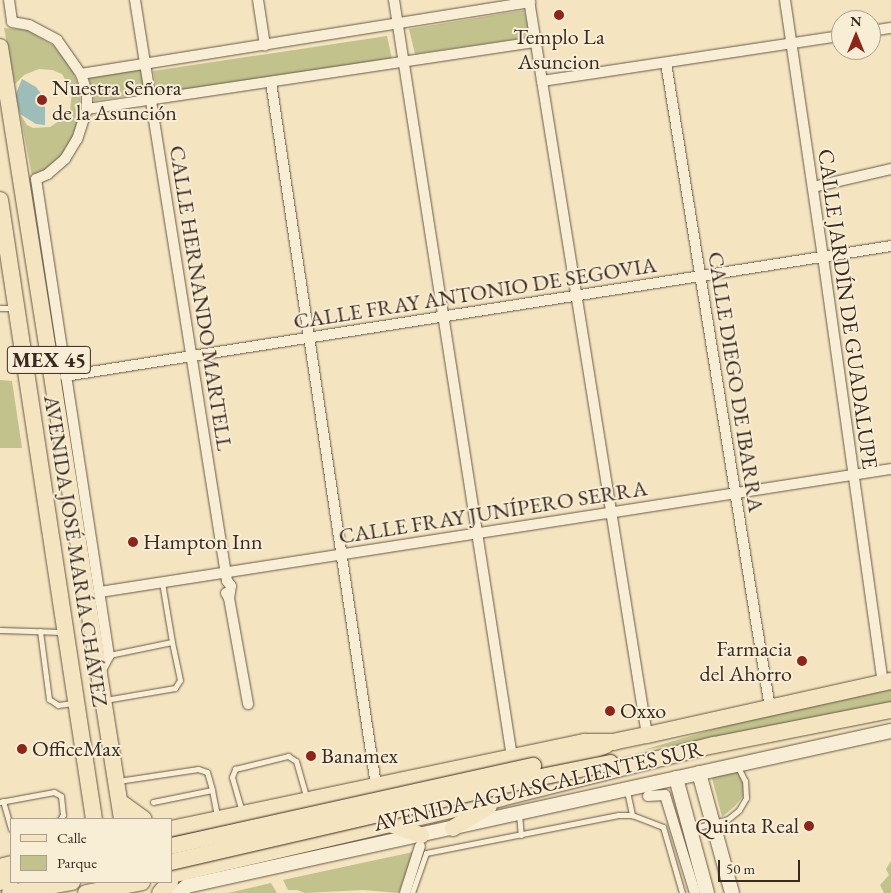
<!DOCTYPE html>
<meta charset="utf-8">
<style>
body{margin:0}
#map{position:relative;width:891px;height:893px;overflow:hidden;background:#f4e4bf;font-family:"EB Garamond",serif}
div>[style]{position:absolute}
.green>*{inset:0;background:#c2c28d}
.water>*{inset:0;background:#9dbeb8}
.roads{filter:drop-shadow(0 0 1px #685848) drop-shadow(0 0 1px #685848)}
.lane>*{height:5px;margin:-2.5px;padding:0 2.5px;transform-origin:2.5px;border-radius:2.5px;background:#f8edd5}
.street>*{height:10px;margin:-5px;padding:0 5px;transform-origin:5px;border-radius:5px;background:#f8edd5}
.secondary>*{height:14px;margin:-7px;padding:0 7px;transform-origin:7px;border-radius:7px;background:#f8edd5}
.primary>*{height:16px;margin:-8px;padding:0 8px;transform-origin:8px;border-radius:8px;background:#f4e4bf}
.bridges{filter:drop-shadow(0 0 1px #392a21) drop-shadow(0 0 1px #392a21)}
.primary-bridge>*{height:16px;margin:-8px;padding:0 8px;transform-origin:8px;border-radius:8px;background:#f4e4bf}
.dots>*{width:14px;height:14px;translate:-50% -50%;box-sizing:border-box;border:2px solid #f8edd5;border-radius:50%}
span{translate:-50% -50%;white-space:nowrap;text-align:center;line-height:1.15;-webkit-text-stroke:4px #f8edd5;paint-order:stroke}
.shield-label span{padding:1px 4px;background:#f8edd5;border:1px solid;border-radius:4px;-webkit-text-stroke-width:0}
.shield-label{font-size:21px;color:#392a21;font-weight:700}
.poi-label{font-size:22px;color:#392a21}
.left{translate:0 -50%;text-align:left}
.right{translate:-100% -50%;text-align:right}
.street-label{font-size:22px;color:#392a21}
.legend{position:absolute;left:10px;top:818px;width:162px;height:65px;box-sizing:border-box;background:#f8edd5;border:1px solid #ac9f8d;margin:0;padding:6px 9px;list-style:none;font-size:15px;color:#392a21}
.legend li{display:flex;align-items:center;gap:10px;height:25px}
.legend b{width:25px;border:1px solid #ac9f8d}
.north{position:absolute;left:831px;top:10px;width:50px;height:50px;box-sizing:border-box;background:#f8edd5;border:1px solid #ac9f8d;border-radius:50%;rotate:0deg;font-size:14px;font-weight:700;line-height:20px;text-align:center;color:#392a21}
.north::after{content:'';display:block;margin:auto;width:18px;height:22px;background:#8f2418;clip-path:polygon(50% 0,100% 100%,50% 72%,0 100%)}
.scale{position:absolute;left:718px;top:860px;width:82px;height:22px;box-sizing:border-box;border:2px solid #392a21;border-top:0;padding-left:6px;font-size:15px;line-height:18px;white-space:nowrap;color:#392a21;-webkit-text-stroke:4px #f8edd5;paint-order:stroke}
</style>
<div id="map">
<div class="green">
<i style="clip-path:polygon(524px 10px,530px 37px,415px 54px,409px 29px)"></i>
<i style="clip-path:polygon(4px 28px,27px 30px,54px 46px,72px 69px,79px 88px,81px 109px,74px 135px,64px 155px,46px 170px,32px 176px,20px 114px,27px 125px,33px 128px,50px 127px,65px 117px,70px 110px,72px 93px,62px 74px,52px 70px,39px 69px,24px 75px,15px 84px)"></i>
<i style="clip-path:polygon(387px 36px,392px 59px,157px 94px,153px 71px)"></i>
<i style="clip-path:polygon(140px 69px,146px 93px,94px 101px,89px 78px)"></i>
<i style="clip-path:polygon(0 380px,12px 381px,22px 448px,0 448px)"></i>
<i style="clip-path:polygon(891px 688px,891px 702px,751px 733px,643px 750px,748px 719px)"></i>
<i style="clip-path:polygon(737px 771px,743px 783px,744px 795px,735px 806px,722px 817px,712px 778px)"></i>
<i style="clip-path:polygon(413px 852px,399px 893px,363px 890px,305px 893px,297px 890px,288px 890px,283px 880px)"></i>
<i style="clip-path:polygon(891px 861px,891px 893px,884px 893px,880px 885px,889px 875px,886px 869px)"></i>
<i style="clip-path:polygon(271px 883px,277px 893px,228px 893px)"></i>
</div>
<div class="water">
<i style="clip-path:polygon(22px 79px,36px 87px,42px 95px,45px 104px,45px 125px,36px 124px,20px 114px,15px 96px)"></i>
</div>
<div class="roads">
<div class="lane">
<i style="left:0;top:308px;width:14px"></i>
<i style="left:0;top:630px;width:62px;rotate:1.8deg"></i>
<i style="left:40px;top:631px;width:69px;rotate:82.5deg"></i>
<i style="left:49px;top:699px;width:11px;rotate:34deg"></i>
<i style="left:58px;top:705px;width:15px;rotate:-8deg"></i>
<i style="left:109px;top:655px;width:64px;rotate:-11.7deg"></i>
<i style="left:172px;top:642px;width:61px;rotate:-99.5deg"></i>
<i style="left:105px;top:700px;width:71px;rotate:-9.7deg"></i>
<i style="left:175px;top:688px;width:9px;rotate:-58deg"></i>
<i style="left:180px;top:680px;width:39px;rotate:-102deg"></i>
<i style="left:118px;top:781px;width:81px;rotate:-8.5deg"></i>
<i style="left:198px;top:769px;width:9px;rotate:18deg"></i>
<i style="left:207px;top:772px;width:19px;rotate:74deg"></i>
<i style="left:627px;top:791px;width:25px;rotate:78deg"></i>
<i style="left:3px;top:801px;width:29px;rotate:74deg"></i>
<i style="left:0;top:802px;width:55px;rotate:-10.5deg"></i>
<i style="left:54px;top:792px;width:8px;rotate:30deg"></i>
<i style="left:61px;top:796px;width:19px;rotate:84deg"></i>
<i style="left:63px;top:815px;width:5px;rotate:127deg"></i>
<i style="left:153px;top:802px;width:60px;rotate:-11.5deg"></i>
<i style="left:212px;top:790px;width:26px;rotate:79deg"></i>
<i style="left:242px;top:812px;width:36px;rotate:-106deg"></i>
<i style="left:232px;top:777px;width:9px;rotate:-69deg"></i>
<i style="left:235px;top:769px;width:55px;rotate:-13.8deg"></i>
<i style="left:288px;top:756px;width:9px;rotate:32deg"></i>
<i style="left:296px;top:761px;width:40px;rotate:74deg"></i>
<i style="left:519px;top:814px;width:21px;rotate:85deg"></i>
<i style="left:691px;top:829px;width:38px;rotate:-15deg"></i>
<i style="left:728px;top:819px;width:14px;rotate:-39deg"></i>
<i style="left:739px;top:810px;width:14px;rotate:-60deg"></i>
<i style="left:746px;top:798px;width:17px;rotate:-93deg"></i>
<i style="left:745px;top:781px;width:18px;rotate:-117deg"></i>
<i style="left:412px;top:893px;width:42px;rotate:-70.7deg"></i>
<i style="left:426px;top:853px;width:196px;rotate:-11.2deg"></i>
<i style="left:618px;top:815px;width:14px"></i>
<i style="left:632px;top:815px;width:33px;rotate:21deg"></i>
<i style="left:663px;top:827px;width:69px;rotate:73.9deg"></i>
</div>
<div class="street">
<i style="left:9px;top:0;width:22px;rotate:82deg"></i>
<i style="left:12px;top:22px;width:17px;rotate:10deg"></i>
<i style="left:29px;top:25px;width:32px;rotate:28deg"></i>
<i style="left:57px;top:40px;width:42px;rotate:54.8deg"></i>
<i style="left:81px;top:74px;width:19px;rotate:72deg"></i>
<i style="left:87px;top:92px;width:17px;rotate:90deg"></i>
<i style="left:87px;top:109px;width:32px;rotate:108deg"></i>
<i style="left:77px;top:139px;width:23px;rotate:121deg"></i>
<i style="left:65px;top:159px;width:23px;rotate:139deg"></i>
<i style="left:48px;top:174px;width:13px;rotate:157deg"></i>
<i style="left:36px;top:179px;width:482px;rotate:81.3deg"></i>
<i style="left:109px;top:655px;width:21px;rotate:118deg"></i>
<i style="left:135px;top:0;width:588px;rotate:81deg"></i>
<i style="left:227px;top:581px;width:6px;rotate:51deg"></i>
<i style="left:231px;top:586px;width:12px;rotate:99deg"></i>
<i style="left:258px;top:0;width:46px;rotate:81.2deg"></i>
<i style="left:394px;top:0;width:766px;rotate:81.14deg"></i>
<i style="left:529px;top:0;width:744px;rotate:80.88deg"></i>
<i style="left:785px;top:0;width:260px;rotate:81.6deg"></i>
<i style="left:823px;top:257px;width:430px;rotate:82deg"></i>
<i style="left:871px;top:31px;width:20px;rotate:-9deg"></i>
<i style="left:666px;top:63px;width:653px;rotate:80.84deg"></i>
<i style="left:81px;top:74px;width:455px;rotate:-9.1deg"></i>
<i style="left:542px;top:81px;width:302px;rotate:-8.6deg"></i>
<i style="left:271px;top:82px;width:711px;rotate:81.51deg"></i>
<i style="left:87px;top:109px;width:454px;rotate:-8.5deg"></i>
<i style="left:813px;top:187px;width:80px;rotate:-13deg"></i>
<i style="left:65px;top:376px;width:836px;rotate:-8.94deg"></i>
<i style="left:100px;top:592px;width:801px;rotate:-8.84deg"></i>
<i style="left:226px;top:593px;width:6px;rotate:59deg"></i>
<i style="left:229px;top:598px;width:108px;rotate:79.8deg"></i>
<i style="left:648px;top:796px;width:17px;rotate:-3deg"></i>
<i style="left:665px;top:795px;width:102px;rotate:73deg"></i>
<i style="left:405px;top:893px;width:49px;rotate:-72.3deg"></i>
</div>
<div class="secondary">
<i style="left:699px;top:773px;width:124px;rotate:74.6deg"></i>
<i style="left:676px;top:778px;width:119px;rotate:74.9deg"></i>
<i style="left:178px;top:893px;width:11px;rotate:-38deg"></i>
<i style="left:187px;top:886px;width:721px;rotate:-12.42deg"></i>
</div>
<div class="primary">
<i style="left:0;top:47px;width:782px;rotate:81.02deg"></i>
<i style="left:0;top:200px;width:626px;rotate:81.37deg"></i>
<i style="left:533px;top:766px;width:57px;rotate:-13.3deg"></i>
<i style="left:588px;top:753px;width:20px;rotate:-24deg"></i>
<i style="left:120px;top:802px;width:29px;rotate:36deg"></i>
<i style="left:390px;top:824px;width:33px;rotate:20deg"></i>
<i style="left:453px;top:828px;width:42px;rotate:-31.4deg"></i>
<i style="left:171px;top:829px;width:423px;rotate:-11.9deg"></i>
<i style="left:585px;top:742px;width:28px"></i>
<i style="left:613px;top:742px;width:35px;rotate:-12deg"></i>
<i style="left:647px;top:735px;width:250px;rotate:-12.5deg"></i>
<i style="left:0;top:867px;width:11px;rotate:-15deg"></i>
<i style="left:171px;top:875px;width:339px;rotate:-13.1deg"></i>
<i style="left:501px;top:798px;width:219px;rotate:-14deg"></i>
<i style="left:714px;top:745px;width:180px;rotate:-11.2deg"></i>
<i style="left:0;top:882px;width:11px;rotate:-15deg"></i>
<i style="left:10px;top:893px;width:63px;rotate:-10.1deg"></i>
<i style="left:86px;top:893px;width:57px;rotate:-11.1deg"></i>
<i style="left:160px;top:893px;width:15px;rotate:-48deg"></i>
</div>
</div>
<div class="bridges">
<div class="primary-bridge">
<i style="left:171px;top:846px;width:371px;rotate:-12.5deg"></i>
<i style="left:171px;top:862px;width:359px;rotate:-13deg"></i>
<i style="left:521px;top:781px;width:91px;rotate:-11.4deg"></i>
</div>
</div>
<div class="dots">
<i style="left:559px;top:15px;background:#8f2418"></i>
<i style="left:42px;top:100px;background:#8f2418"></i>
<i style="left:133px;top:542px;background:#8f2418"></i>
<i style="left:802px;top:661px;background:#8f2418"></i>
<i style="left:610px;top:711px;background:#8f2418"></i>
<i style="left:22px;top:749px;background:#8f2418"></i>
<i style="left:311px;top:756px;background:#8f2418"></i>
<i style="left:809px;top:826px;background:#8f2418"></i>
</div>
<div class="shield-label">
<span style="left:49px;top:360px">MEX 45</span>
</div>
<div class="poi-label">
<span style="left:559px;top:49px">Templo La<br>Asuncion</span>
<span class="left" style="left:52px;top:100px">Nuestra Señora<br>de la Asunción</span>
<span class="left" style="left:143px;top:542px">Hampton Inn</span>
<span class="right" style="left:792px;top:661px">Farmacia<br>del Ahorro</span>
<span class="left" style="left:620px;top:711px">Oxxo</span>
<span class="left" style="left:32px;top:749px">OfficeMax</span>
<span class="left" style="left:321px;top:756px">Banamex</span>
<span class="right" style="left:799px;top:826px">Quinta Real</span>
</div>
<div class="street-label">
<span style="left:475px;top:293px;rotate:-9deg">CALLE FRAY ANTONIO DE SEGOVIA</span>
<span style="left:201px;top:298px;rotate:81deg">CALLE HERNANDO MARTELL</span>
<span style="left:848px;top:309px;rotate:82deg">CALLE JARDÍN DE GUADALUPE</span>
<span style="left:736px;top:382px;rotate:81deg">CALLE DIEGO DE IBARRA</span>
<span style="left:493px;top:512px;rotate:-9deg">CALLE FRAY JUNÍPERO SERRA</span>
<span style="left:76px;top:551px;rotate:81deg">AVENIDA JOSÉ MARÍA CHÁVEZ</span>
<span style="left:538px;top:786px;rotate:-13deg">AVENIDA AGUASCALIENTES SUR</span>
</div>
<ul class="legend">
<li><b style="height:6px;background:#f4e4bf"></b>Calle</li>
<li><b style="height:14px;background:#c2c28d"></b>Parque</li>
</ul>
<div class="north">N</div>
<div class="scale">50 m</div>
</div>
